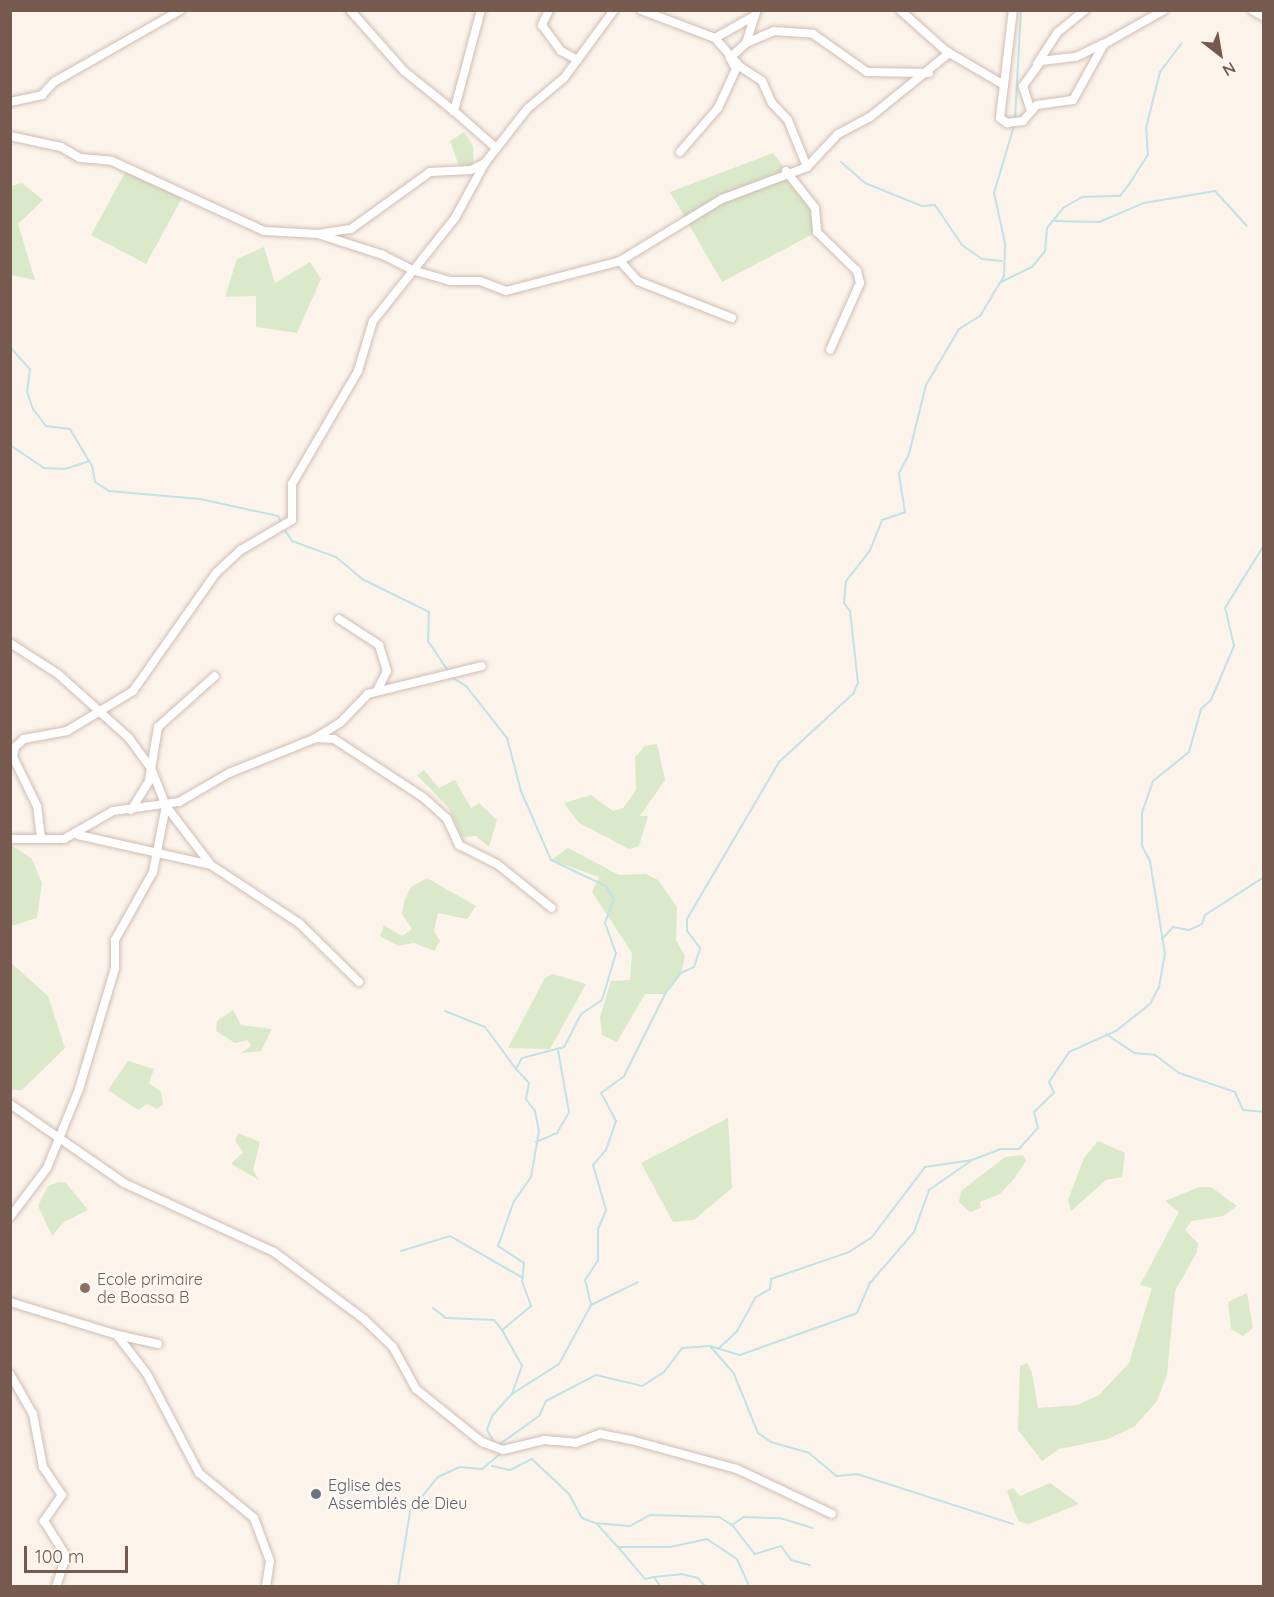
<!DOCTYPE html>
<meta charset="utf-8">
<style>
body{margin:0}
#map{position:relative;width:1274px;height:1597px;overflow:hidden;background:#fcf4eb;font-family:Quicksand,sans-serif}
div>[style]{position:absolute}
.green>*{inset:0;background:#dae9ca}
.stream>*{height:2px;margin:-1px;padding:0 1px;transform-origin:1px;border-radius:1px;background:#c0e3e5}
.roads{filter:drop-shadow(0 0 2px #d0bdb4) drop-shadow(0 0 2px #d0bdb4)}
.minor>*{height:8px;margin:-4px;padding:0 4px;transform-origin:4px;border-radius:4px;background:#fff}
.dots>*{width:16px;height:16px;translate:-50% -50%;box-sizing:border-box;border:3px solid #fef8f2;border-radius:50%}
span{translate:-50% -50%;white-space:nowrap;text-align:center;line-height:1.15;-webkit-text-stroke:5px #fef8f2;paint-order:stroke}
.education-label{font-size:16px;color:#785e54}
.left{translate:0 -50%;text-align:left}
.worship-label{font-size:16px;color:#5b616d}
.frame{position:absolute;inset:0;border:12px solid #76594f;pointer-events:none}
.north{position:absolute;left:1190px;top:24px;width:60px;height:60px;-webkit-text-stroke:4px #fef8f2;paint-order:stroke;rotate:149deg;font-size:16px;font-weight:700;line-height:24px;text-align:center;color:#76594f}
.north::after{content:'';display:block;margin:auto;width:21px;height:27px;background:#76594f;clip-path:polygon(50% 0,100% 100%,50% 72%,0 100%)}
.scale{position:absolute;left:24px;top:1546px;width:104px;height:27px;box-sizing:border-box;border:3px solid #76594f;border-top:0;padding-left:8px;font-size:18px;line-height:21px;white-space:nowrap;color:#76594f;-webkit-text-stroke:4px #fef8f2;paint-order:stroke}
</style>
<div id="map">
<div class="green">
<i style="clip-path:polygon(464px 132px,473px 146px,474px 165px,459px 166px,450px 141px)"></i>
<i style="clip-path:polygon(773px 153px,815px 208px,817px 232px,722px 282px,670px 192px)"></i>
<i style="clip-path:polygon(127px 169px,182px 198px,146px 264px,91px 235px)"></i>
<i style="clip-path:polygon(22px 183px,43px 200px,18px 224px,35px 280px,11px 275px,11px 186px)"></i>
<i style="clip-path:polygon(264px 247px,275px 283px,310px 262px,321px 279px,297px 333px,256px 327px,256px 296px,225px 297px,237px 259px)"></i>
<i style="clip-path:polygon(657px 744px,665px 780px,640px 816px,648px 816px,639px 846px,629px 849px,579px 823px,564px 803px,591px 795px,613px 811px,623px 808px,636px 790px,635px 757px,645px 746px)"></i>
<i style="clip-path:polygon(424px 770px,439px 788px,455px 780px,471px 808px,479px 803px,497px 820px,489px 847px,476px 836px,462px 837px,448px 807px,417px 775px)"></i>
<i style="clip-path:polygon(11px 845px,32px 859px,42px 883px,37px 918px,11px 926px)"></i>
<i style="clip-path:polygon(568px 848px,619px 875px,646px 874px,658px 880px,677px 907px,676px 940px,685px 956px,681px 973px,665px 994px,645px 994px,617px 1042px,602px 1035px,600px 1017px,611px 981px,630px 980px,632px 953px,592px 892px,599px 877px,551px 860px)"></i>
<i style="clip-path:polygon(427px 878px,476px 906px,467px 919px,438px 913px,434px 931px,440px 941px,434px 951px,414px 943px,398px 946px,380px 936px,384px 925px,402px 936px,412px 929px,402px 914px,404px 902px,411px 887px)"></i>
<i style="clip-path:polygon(10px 962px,48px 996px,65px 1048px,22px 1090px,11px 1090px)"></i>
<i style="clip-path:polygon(553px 974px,586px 984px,550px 1049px,508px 1048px,545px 978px)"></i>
<i style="clip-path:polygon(233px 1010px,241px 1025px,272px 1029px,261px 1051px,241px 1053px,251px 1046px,248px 1040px,235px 1043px,216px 1031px,217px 1021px)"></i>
<i style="clip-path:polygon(128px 1061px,154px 1069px,149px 1083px,161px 1092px,163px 1104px,157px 1109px,147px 1104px,138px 1110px,108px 1090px)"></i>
<i style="clip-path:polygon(728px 1118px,732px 1188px,694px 1220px,673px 1222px,641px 1163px)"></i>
<i style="clip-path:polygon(238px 1133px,260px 1142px,253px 1170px,259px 1180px,231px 1164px,243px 1152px,235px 1141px)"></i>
<i style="clip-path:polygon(1098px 1141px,1125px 1153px,1122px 1177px,1106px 1180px,1071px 1211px,1068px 1200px,1084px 1158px)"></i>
<i style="clip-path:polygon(1023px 1155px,1026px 1161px,1013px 1180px,1000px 1194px,980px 1202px,981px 1208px,970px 1212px,959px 1202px,961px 1191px,1005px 1157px)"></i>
<i style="clip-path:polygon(58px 1182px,66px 1183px,88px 1210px,64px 1222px,52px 1236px,38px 1206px,48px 1186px)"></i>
<i style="clip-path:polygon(1199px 1187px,1211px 1187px,1237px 1206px,1223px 1216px,1192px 1221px,1185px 1230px,1198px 1243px,1197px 1252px,1175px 1291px,1167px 1375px,1157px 1401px,1135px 1426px,1108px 1439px,1059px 1449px,1042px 1461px,1018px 1430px,1020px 1366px,1027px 1363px,1032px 1373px,1038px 1408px,1078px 1405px,1099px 1395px,1129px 1363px,1152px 1288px,1140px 1285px,1179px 1212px,1165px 1201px)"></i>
<i style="clip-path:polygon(1247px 1293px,1253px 1328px,1243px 1336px,1231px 1329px,1228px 1302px)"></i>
<i style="clip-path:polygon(1050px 1483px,1079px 1504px,1029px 1524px,1018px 1521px,1007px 1491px,1013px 1488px,1020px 1496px)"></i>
</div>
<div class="stream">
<i style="left:1015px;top:120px;width:110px;rotate:-86.9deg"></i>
<i style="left:841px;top:162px;width:32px;rotate:41deg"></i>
<i style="left:865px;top:183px;width:61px;rotate:22deg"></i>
<i style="left:922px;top:206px;width:13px;rotate:-4deg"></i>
<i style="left:935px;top:205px;width:48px;rotate:56deg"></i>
<i style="left:962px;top:245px;width:24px;rotate:35deg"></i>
<i style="left:982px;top:259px;width:20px;rotate:6deg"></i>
<i style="left:1054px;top:221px;width:45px;rotate:1.3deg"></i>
<i style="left:1099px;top:222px;width:49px;rotate:-22.9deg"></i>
<i style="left:1144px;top:203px;width:72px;rotate:-9.6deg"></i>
<i style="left:1215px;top:191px;width:47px;rotate:47.6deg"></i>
<i style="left:1001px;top:282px;width:34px;rotate:-26deg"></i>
<i style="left:1032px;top:267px;width:21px;rotate:-51deg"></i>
<i style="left:1045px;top:251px;width:23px;rotate:-85deg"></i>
<i style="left:1047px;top:228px;width:26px;rotate:-51deg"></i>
<i style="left:1063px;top:208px;width:22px;rotate:-30deg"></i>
<i style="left:1082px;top:197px;width:38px;rotate:-2deg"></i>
<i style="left:1120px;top:196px;width:16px;rotate:-52deg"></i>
<i style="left:1130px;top:183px;width:34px;rotate:-58deg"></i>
<i style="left:1148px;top:154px;width:26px;rotate:-94deg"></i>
<i style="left:1146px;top:128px;width:58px;rotate:-76deg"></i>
<i style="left:1160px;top:72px;width:36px;rotate:-53deg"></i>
<i style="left:10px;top:347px;width:30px;rotate:48deg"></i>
<i style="left:30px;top:369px;width:23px;rotate:97deg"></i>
<i style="left:27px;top:392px;width:18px;rotate:71deg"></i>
<i style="left:33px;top:409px;width:21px;rotate:53deg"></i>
<i style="left:46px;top:426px;width:24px;rotate:7deg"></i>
<i style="left:70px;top:429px;width:43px;rotate:59.3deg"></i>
<i style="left:92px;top:466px;width:16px;rotate:79deg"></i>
<i style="left:95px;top:482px;width:17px;rotate:33deg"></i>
<i style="left:109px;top:491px;width:91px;rotate:5deg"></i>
<i style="left:200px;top:499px;width:80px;rotate:12.3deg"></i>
<i style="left:278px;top:516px;width:9px;rotate:63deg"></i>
<i style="left:10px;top:445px;width:41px;rotate:34.1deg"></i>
<i style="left:44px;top:468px;width:21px;rotate:3deg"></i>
<i style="left:65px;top:469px;width:25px;rotate:-18deg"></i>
<i style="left:284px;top:529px;width:14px;rotate:56deg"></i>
<i style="left:292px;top:541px;width:47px;rotate:20deg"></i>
<i style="left:336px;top:557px;width:34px;rotate:40deg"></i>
<i style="left:362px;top:579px;width:75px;rotate:26.2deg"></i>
<i style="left:429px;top:612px;width:29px;rotate:92deg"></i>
<i style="left:428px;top:641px;width:36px;rotate:56deg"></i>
<i style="left:450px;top:676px;width:19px;rotate:32deg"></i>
<i style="left:466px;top:686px;width:66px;rotate:51.7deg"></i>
<i style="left:507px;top:738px;width:55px;rotate:75.2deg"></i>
<i style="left:521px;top:791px;width:75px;rotate:66.5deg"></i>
<i style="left:551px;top:860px;width:61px;rotate:25.3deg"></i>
<i style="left:606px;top:886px;width:15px;rotate:58deg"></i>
<i style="left:614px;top:899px;width:26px;rotate:111deg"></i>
<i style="left:605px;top:923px;width:32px;rotate:70deg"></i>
<i style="left:616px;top:953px;width:49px;rotate:106.6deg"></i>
<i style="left:602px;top:1000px;width:25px;rotate:146deg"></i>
<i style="left:581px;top:1014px;width:37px;rotate:117deg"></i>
<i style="left:564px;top:1047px;width:43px;rotate:165.3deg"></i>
<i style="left:522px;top:1058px;width:13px;rotate:119deg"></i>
<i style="left:516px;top:1069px;width:19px;rotate:47deg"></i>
<i style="left:529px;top:1083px;width:16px;rotate:101deg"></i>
<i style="left:526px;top:1099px;width:15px;rotate:53deg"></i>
<i style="left:535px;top:1111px;width:20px;rotate:79deg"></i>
<i style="left:539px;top:1131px;width:47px;rotate:99.9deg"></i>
<i style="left:531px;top:1177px;width:29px;rotate:125deg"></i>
<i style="left:514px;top:1201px;width:48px;rotate:109.6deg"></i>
<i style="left:498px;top:1246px;width:31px;rotate:33deg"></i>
<i style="left:524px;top:1263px;width:18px;rotate:96deg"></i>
<i style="left:522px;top:1281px;width:27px;rotate:70deg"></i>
<i style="left:531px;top:1306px;width:38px;rotate:140deg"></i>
<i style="left:502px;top:1330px;width:41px;rotate:60.9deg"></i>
<i style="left:522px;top:1366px;width:30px;rotate:110deg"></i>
<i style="left:1162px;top:939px;width:16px;rotate:-47deg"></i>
<i style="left:1173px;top:927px;width:16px;rotate:11deg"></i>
<i style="left:1189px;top:930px;width:14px;rotate:-25deg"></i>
<i style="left:1202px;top:924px;width:9px;rotate:-72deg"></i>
<i style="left:1205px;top:915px;width:70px;rotate:-32.8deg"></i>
<i style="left:445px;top:1011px;width:43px;rotate:21.8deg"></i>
<i style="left:485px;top:1027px;width:52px;rotate:53.6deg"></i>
<i style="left:1106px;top:1034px;width:34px;rotate:34deg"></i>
<i style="left:1134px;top:1053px;width:21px;rotate:5deg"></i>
<i style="left:1155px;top:1055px;width:30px;rotate:37deg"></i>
<i style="left:1179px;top:1073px;width:59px;rotate:18.7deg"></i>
<i style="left:1235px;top:1092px;width:20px;rotate:66deg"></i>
<i style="left:1243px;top:1110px;width:21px;rotate:5deg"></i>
<i style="left:536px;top:1142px;width:23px;rotate:-23deg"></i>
<i style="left:557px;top:1133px;width:24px;rotate:-60deg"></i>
<i style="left:569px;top:1112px;width:63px;rotate:-100.1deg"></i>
<i style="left:401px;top:1251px;width:51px;rotate:-17deg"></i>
<i style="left:450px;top:1236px;width:84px;rotate:29.9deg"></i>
<i style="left:591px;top:1305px;width:52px;rotate:-26.1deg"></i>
<i style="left:433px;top:1308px;width:16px;rotate:38deg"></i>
<i style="left:446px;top:1318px;width:48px;rotate:2.4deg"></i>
<i style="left:494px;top:1320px;width:13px;rotate:51deg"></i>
<i style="left:710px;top:1346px;width:37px;rotate:49deg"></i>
<i style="left:734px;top:1374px;width:64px;rotate:67.9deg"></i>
<i style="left:758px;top:1433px;width:16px;rotate:35deg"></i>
<i style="left:771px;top:1442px;width:40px;rotate:16deg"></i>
<i style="left:809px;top:1453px;width:35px;rotate:40deg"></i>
<i style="left:836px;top:1476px;width:21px;rotate:-5deg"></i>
<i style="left:857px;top:1474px;width:164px;rotate:17.8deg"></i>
<i style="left:718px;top:1349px;width:26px;rotate:-43deg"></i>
<i style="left:737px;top:1331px;width:39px;rotate:-61deg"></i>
<i style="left:756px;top:1297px;width:16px;rotate:-30deg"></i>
<i style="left:770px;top:1289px;width:10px;rotate:-84deg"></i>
<i style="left:771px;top:1279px;width:83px;rotate:-19.1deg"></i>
<i style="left:849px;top:1252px;width:27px;rotate:-33deg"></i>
<i style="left:872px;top:1237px;width:88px;rotate:-52.9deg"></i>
<i style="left:925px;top:1167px;width:48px;rotate:-8.5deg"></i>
<i style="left:495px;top:1443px;width:15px;rotate:-122deg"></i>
<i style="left:487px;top:1430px;width:15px;rotate:-70deg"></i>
<i style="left:492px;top:1416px;width:30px;rotate:-48deg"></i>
<i style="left:512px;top:1394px;width:56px;rotate:-32.6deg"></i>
<i style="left:559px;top:1364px;width:67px;rotate:-61.5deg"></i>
<i style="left:591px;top:1305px;width:26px;rotate:-103deg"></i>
<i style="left:585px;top:1280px;width:23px;rotate:-56deg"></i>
<i style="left:598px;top:1261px;width:32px;rotate:-90deg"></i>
<i style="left:598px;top:1229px;width:21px;rotate:-67deg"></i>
<i style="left:606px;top:1210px;width:47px;rotate:-106.1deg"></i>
<i style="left:593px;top:1165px;width:20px;rotate:-49deg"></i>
<i style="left:606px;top:1150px;width:31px;rotate:-71deg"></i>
<i style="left:616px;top:1121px;width:32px;rotate:-118deg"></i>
<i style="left:601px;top:1093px;width:29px;rotate:-36deg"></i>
<i style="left:624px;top:1076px;width:92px;rotate:-63.4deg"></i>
<i style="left:665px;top:994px;width:26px;rotate:-53deg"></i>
<i style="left:681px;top:973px;width:14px;rotate:-25deg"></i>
<i style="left:694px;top:967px;width:20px;rotate:-72deg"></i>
<i style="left:700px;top:948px;width:21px;rotate:-127deg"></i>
<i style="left:687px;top:931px;width:12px;rotate:-90deg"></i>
<i style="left:687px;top:919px;width:182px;rotate:-59.6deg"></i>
<i style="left:779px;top:762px;width:100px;rotate:-42.6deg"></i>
<i style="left:853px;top:694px;width:12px;rotate:-66deg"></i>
<i style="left:858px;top:683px;width:72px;rotate:-96.3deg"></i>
<i style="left:850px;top:611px;width:10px;rotate:-127deg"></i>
<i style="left:844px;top:603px;width:22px;rotate:-85deg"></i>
<i style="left:846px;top:581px;width:39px;rotate:-52deg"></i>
<i style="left:870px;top:550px;width:32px;rotate:-68deg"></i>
<i style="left:882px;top:520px;width:24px;rotate:-19deg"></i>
<i style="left:905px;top:512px;width:39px;rotate:-99deg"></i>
<i style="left:899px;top:473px;width:21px;rotate:-62deg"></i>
<i style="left:909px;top:454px;width:71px;rotate:-76.2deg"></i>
<i style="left:926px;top:385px;width:65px;rotate:-59.5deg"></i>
<i style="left:959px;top:329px;width:25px;rotate:-32deg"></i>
<i style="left:980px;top:316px;width:47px;rotate:-59deg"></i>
<i style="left:1004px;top:276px;width:33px;rotate:-88deg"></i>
<i style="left:1005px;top:243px;width:51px;rotate:-102.4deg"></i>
<i style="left:994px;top:193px;width:70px;rotate:-73.4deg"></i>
<i style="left:497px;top:1446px;width:52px;rotate:-35.5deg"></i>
<i style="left:539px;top:1416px;width:17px;rotate:-65deg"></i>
<i style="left:546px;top:1401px;width:56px;rotate:-27.5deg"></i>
<i style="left:596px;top:1375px;width:47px;rotate:13.4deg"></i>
<i style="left:642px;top:1386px;width:26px;rotate:-32deg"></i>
<i style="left:664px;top:1372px;width:30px;rotate:-53deg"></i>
<i style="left:682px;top:1348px;width:28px;rotate:-4deg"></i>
<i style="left:710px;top:1346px;width:31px;rotate:17deg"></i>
<i style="left:740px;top:1355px;width:124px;rotate:-19.7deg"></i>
<i style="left:857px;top:1313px;width:33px;rotate:-67deg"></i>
<i style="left:870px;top:1283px;width:67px;rotate:-49.2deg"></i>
<i style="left:914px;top:1232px;width:45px;rotate:-70.3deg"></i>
<i style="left:929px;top:1190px;width:52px;rotate:-34.9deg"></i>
<i style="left:972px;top:1160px;width:30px;rotate:-21deg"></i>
<i style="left:1000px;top:1149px;width:19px"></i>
<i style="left:1019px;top:1149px;width:28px;rotate:-48deg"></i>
<i style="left:1038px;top:1128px;width:16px;rotate:-104deg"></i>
<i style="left:1034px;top:1112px;width:28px;rotate:-44deg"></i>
<i style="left:1054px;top:1093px;width:12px;rotate:-114deg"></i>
<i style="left:1049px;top:1082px;width:36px;rotate:-56deg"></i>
<i style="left:1069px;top:1052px;width:51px;rotate:-24.1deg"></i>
<i style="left:1116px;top:1031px;width:43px;rotate:-38.5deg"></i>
<i style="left:1150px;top:1004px;width:19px;rotate:-62deg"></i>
<i style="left:1159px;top:987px;width:34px;rotate:-80deg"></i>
<i style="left:1165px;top:954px;width:94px;rotate:-99.2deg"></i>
<i style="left:1150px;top:861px;width:17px;rotate:-118deg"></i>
<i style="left:1142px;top:846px;width:33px;rotate:-90deg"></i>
<i style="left:1142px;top:813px;width:34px;rotate:-71deg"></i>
<i style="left:1153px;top:781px;width:46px;rotate:-38.9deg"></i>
<i style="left:1189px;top:752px;width:45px;rotate:-74.4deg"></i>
<i style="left:1201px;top:709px;width:13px;rotate:-42deg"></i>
<i style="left:1211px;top:700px;width:59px;rotate:-66.9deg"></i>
<i style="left:1234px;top:646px;width:39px;rotate:-103deg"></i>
<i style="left:1225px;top:608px;width:74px;rotate:-58.2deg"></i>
<i style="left:492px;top:1466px;width:18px;rotate:13deg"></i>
<i style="left:510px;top:1470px;width:25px;rotate:-27deg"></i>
<i style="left:532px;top:1459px;width:51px;rotate:43.4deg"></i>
<i style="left:569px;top:1494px;width:27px;rotate:62deg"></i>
<i style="left:582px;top:1518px;width:14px;rotate:21deg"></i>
<i style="left:595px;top:1523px;width:35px;rotate:5deg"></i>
<i style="left:630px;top:1526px;width:23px;rotate:-29deg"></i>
<i style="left:650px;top:1515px;width:69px;rotate:1.7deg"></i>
<i style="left:719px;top:1517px;width:15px;rotate:32deg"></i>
<i style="left:732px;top:1525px;width:14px;rotate:-34deg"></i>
<i style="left:744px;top:1517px;width:36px;rotate:2deg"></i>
<i style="left:780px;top:1518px;width:34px;rotate:17deg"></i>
<i style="left:597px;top:1524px;width:31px;rotate:48deg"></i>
<i style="left:618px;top:1547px;width:52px"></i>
<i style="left:670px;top:1547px;width:38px;rotate:-12deg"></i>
<i style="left:707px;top:1539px;width:36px;rotate:34deg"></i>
<i style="left:737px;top:1559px;width:30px;rotate:66deg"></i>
<i style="left:732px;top:1525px;width:37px;rotate:52deg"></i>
<i style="left:755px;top:1554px;width:27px;rotate:-17deg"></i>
<i style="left:781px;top:1546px;width:17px;rotate:54deg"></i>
<i style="left:791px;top:1560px;width:20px;rotate:15deg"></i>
<i style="left:618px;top:1547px;width:42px;rotate:49.8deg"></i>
<i style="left:645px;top:1579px;width:9px;rotate:-13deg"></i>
<i style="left:654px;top:1577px;width:11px;rotate:56deg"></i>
<i style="left:654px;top:1577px;width:27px;rotate:-6deg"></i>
<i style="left:681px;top:1574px;width:17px;rotate:13deg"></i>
<i style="left:698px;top:1578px;width:11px;rotate:49deg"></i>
<i style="left:398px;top:1586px;width:87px;rotate:-80.8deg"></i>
<i style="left:412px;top:1500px;width:8px;rotate:-7deg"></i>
<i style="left:420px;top:1499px;width:28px;rotate:-51deg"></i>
<i style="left:438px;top:1477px;width:23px;rotate:-25deg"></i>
<i style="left:459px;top:1467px;width:23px;rotate:5deg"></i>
<i style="left:482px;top:1469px;width:25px;rotate:-40deg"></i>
</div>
<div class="roads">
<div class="minor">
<i style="left:350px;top:10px;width:81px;rotate:48.5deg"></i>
<i style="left:404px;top:71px;width:64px;rotate:38.7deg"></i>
<i style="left:481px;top:10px;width:105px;rotate:105deg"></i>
<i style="left:454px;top:111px;width:56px;rotate:41.4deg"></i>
<i style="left:549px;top:10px;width:17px;rotate:115deg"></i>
<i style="left:542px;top:25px;width:32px;rotate:54deg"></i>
<i style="left:561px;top:51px;width:19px;rotate:28deg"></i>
<i style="left:641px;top:10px;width:79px;rotate:20.7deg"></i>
<i style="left:715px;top:38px;width:37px;rotate:49deg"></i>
<i style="left:739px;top:66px;width:27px;rotate:33deg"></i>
<i style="left:762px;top:81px;width:24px;rotate:66deg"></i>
<i style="left:772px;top:103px;width:23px;rotate:47deg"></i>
<i style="left:788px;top:120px;width:51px;rotate:68deg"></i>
<i style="left:900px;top:10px;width:62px;rotate:41.7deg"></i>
<i style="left:946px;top:51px;width:67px;rotate:30.4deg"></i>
<i style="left:1004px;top:85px;width:33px;rotate:97deg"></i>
<i style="left:1000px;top:118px;width:9px;rotate:36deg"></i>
<i style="left:1007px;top:123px;width:16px;rotate:-7deg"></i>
<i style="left:1023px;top:121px;width:21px;rotate:-49deg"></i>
<i style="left:1037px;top:105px;width:36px;rotate:-8deg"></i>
<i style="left:1073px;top:100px;width:64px;rotate:-61deg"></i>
<i style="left:1104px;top:44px;width:69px;rotate:-29.5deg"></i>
<i style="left:1252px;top:10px;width:14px;rotate:30deg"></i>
<i style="left:715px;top:38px;width:45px;rotate:-29.4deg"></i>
<i style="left:746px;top:43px;width:30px;rotate:-23deg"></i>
<i style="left:774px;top:31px;width:39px;rotate:4deg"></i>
<i style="left:813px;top:34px;width:66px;rotate:35.1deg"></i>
<i style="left:867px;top:72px;width:62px;rotate:0.9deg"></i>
<i style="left:1037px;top:64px;width:38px;rotate:-57deg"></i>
<i style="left:1058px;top:32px;width:35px;rotate:-39deg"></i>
<i style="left:1004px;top:85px;width:76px;rotate:-83.2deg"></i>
<i style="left:10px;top:102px;width:33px;rotate:-12deg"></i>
<i style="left:42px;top:95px;width:18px;rotate:-47deg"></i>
<i style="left:54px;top:82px;width:146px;rotate:-29.6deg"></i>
<i style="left:1031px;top:111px;width:26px;rotate:-108deg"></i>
<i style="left:1023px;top:86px;width:31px;rotate:-54deg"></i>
<i style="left:1041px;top:61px;width:35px;rotate:-7deg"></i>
<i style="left:1076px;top:57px;width:30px;rotate:-26deg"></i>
<i style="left:10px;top:136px;width:52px;rotate:12.2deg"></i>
<i style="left:61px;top:147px;width:22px;rotate:30deg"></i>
<i style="left:80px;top:158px;width:32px;rotate:5deg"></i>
<i style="left:112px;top:161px;width:167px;rotate:24.7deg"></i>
<i style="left:264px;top:231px;width:54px;rotate:3.2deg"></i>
<i style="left:318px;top:234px;width:33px;rotate:-9deg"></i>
<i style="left:351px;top:229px;width:97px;rotate:-35.8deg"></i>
<i style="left:430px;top:172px;width:41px;rotate:-2.8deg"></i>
<i style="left:471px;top:170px;width:16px;rotate:-27deg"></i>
<i style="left:485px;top:163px;width:68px;rotate:-52.1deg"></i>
<i style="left:527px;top:109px;width:48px;rotate:-40deg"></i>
<i style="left:564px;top:78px;width:84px;rotate:-53.7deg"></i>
<i style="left:680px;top:152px;width:58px;rotate:-49.2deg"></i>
<i style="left:718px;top:108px;width:43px;rotate:-65.2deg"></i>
<i style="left:736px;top:69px;width:13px;rotate:-119deg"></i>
<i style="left:730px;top:58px;width:22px;rotate:-43deg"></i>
<i style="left:746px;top:43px;width:35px;rotate:-72deg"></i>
<i style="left:786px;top:171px;width:47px;rotate:51.9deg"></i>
<i style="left:815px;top:208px;width:24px;rotate:85deg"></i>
<i style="left:817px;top:232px;width:56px;rotate:44.3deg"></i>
<i style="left:857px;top:271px;width:12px;rotate:76deg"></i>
<i style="left:860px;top:283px;width:73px;rotate:114.1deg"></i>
<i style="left:318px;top:234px;width:68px;rotate:17.9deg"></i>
<i style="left:383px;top:255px;width:33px;rotate:27deg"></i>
<i style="left:412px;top:270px;width:40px;rotate:16deg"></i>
<i style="left:450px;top:281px;width:30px"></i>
<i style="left:480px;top:281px;width:28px;rotate:21deg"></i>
<i style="left:506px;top:291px;width:118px;rotate:-14.7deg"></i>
<i style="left:620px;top:261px;width:119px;rotate:-31.3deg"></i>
<i style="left:722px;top:199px;width:91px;rotate:-20.6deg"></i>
<i style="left:807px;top:167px;width:45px;rotate:-46.8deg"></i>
<i style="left:838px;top:134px;width:36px;rotate:-28deg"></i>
<i style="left:870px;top:117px;width:102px;rotate:-39deg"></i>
<i style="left:620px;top:261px;width:27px;rotate:48deg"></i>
<i style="left:638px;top:281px;width:101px;rotate:21.5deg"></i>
<i style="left:339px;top:619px;width:48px;rotate:33deg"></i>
<i style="left:379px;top:645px;width:27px;rotate:73deg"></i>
<i style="left:387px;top:671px;width:22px;rotate:117deg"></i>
<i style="left:10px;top:643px;width:57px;rotate:32.9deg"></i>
<i style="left:58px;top:674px;width:96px;rotate:42deg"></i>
<i style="left:129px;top:738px;width:37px;rotate:54deg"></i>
<i style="left:151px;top:768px;width:41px;rotate:68.5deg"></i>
<i style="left:166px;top:806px;width:74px;rotate:52.7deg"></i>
<i style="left:211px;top:865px;width:105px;rotate:33.4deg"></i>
<i style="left:299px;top:923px;width:84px;rotate:44.5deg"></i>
<i style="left:317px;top:738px;width:17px;rotate:3deg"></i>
<i style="left:334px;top:739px;width:108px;rotate:33.2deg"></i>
<i style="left:424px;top:798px;width:31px;rotate:42deg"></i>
<i style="left:447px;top:819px;width:29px;rotate:65deg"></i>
<i style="left:459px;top:845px;width:42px;rotate:26.6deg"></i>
<i style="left:497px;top:864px;width:70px;rotate:38.7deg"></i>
<i style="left:131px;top:810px;width:34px;rotate:-58deg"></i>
<i style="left:149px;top:781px;width:55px;rotate:-80.5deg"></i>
<i style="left:158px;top:727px;width:76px;rotate:-41.8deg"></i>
<i style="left:78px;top:835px;width:136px;rotate:12.7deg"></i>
<i style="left:41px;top:838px;width:32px;rotate:-97deg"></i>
<i style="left:37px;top:806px;width:55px;rotate:-116.1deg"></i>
<i style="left:13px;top:757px;width:10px;rotate:-79deg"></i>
<i style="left:15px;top:747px;width:12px;rotate:-42deg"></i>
<i style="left:24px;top:739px;width:44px;rotate:-10.5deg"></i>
<i style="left:67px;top:731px;width:77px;rotate:-31.2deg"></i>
<i style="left:133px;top:691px;width:144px;rotate:-54.9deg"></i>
<i style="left:216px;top:573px;width:34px;rotate:-43deg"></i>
<i style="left:241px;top:550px;width:59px;rotate:-30.5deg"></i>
<i style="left:292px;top:520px;width:36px;rotate:-90deg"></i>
<i style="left:292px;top:484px;width:131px;rotate:-59.7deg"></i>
<i style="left:358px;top:371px;width:52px;rotate:-73.3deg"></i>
<i style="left:373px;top:321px;width:132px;rotate:-51.5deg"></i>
<i style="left:455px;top:218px;width:63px;rotate:-61.4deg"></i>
<i style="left:10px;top:839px;width:54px"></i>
<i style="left:64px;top:839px;width:56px;rotate:-29.7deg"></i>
<i style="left:113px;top:811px;width:67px;rotate:-7.8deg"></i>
<i style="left:179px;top:802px;width:58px;rotate:-30.1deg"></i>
<i style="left:229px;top:773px;width:92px;rotate:-21.8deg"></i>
<i style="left:314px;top:739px;width:31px;rotate:-32deg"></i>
<i style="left:340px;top:723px;width:40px;rotate:-46deg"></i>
<i style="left:368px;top:694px;width:117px;rotate:-13.8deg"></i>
<i style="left:10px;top:1104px;width:139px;rotate:34.7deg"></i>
<i style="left:124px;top:1183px;width:165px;rotate:24.7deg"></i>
<i style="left:274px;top:1252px;width:112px;rotate:36.7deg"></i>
<i style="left:364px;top:1319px;width:40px;rotate:44deg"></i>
<i style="left:393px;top:1347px;width:48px;rotate:61.3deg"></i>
<i style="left:416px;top:1389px;width:85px;rotate:38.8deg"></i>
<i style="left:482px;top:1442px;width:22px;rotate:21deg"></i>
<i style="left:503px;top:1450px;width:42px;rotate:-13.7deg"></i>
<i style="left:544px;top:1440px;width:32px;rotate:5deg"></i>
<i style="left:576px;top:1443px;width:26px;rotate:-21deg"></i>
<i style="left:600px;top:1434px;width:32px;rotate:11deg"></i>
<i style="left:631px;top:1440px;width:110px;rotate:15.3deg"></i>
<i style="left:737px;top:1469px;width:105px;rotate:25.3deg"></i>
<i style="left:10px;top:1217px;width:61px;rotate:-52.9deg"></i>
<i style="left:47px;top:1168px;width:85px;rotate:-67.9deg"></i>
<i style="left:79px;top:1089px;width:126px;rotate:-73.4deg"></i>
<i style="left:115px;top:968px;width:28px;rotate:-90deg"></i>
<i style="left:115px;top:940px;width:78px;rotate:-60.8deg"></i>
<i style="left:153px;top:872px;width:67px;rotate:-78.9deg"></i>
<i style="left:10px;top:1302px;width:112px;rotate:17.1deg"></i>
<i style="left:117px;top:1335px;width:49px;rotate:52.4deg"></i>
<i style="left:147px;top:1374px;width:112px;rotate:62.3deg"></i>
<i style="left:199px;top:1473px;width:71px;rotate:39.3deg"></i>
<i style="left:254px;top:1518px;width:46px;rotate:69.6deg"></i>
<i style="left:270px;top:1561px;width:25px;rotate:99deg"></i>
<i style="left:118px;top:1335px;width:41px;rotate:12.7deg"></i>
<i style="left:10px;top:1374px;width:46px;rotate:60.1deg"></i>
<i style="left:33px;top:1414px;width:54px;rotate:79.3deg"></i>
<i style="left:43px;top:1467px;width:34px;rotate:56deg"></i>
<i style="left:62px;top:1495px;width:32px;rotate:125deg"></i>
<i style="left:44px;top:1521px;width:41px;rotate:57.8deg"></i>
<i style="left:66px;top:1556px;width:32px;rotate:108deg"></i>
</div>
</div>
<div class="dots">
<i style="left:85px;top:1288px;background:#8d6e63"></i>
<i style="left:316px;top:1494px;background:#6b7280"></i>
</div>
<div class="education-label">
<span class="left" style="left:97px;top:1288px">Ecole primaire<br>de Boassa B</span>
</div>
<div class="worship-label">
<span class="left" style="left:328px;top:1494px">Eglise des<br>Assemblés de Dieu</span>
</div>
<div class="frame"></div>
<div class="north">N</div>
<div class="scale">100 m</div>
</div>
